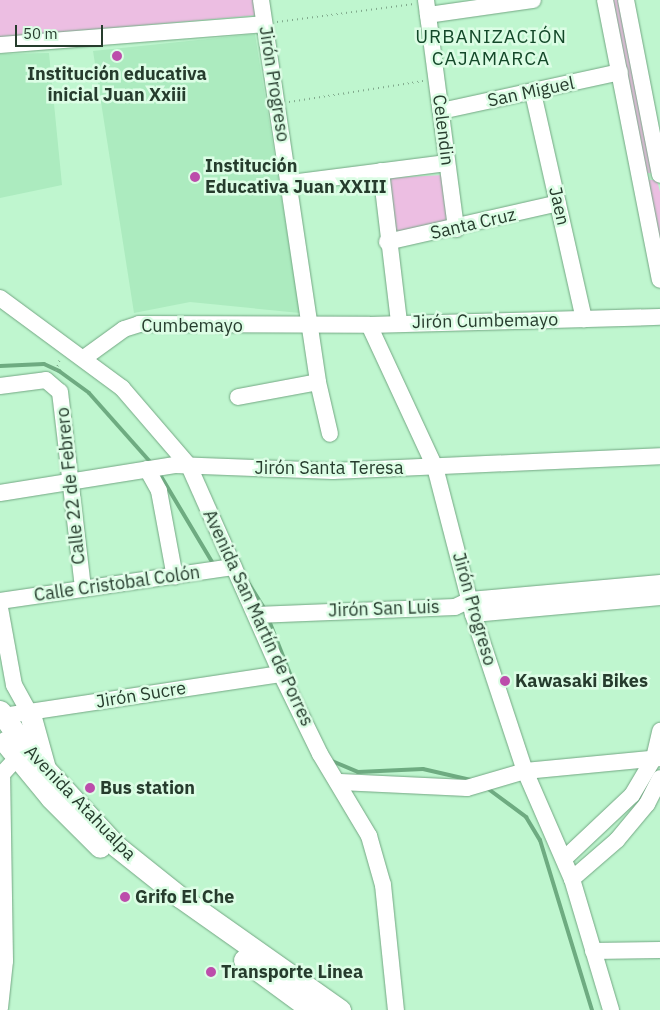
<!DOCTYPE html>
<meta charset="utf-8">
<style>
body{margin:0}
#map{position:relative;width:660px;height:1010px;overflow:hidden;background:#bff6cf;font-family:"IBM Plex Sans",sans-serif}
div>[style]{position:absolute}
.built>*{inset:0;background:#acebbf}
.green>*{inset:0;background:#ecbee2}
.stream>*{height:4px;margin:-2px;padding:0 2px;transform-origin:2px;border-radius:2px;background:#6eab81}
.path>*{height:2px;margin-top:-1px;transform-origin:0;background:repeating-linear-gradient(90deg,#81aa8d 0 1px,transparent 0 5px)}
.roads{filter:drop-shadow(0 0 1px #73a783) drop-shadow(0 0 1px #73a783)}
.minor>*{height:16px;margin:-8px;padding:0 8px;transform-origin:8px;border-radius:8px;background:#fff}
.major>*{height:21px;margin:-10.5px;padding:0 10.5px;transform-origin:10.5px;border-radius:10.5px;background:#fff}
.dots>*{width:14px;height:14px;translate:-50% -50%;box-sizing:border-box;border:2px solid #dcfde5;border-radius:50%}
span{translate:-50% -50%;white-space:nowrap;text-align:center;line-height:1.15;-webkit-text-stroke:5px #dcfde5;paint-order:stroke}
.poi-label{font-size:18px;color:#263c2d;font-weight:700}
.left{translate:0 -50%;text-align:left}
.street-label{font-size:18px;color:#263c2d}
.neighbourhood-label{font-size:19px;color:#134829;letter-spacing:1px}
.scale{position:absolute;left:15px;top:25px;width:88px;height:22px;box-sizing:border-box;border:2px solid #263c2d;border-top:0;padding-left:6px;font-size:15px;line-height:18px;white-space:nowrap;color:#263c2d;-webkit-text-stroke:4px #dcfde5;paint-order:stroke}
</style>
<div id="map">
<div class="built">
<i style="clip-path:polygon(255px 34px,300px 313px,190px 302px,134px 313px,93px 51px)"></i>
<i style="clip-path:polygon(49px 53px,62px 185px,0 198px,0 54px)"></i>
</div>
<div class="green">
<i style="clip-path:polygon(0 0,256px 0,258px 15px,0 38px)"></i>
<i style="clip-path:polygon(608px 0,620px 0,657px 173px,645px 173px)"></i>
<i style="clip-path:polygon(443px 175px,451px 225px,395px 235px,389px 178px)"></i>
<i style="clip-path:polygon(646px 180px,657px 180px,660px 192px,660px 249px)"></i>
</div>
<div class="stream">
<i style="left:0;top:366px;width:44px;rotate:-2.6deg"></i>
<i style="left:44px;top:364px;width:17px;rotate:25deg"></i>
<i style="left:59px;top:371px;width:37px;rotate:36deg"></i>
<i style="left:89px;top:393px;width:95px;rotate:48.4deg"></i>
<i style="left:159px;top:473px;width:104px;rotate:59.2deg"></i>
<i style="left:249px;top:584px;width:32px;rotate:58deg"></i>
<i style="left:268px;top:618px;width:66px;rotate:68.5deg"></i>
<i style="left:332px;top:761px;width:28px;rotate:23deg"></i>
<i style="left:358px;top:772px;width:65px;rotate:-2.6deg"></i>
<i style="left:423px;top:769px;width:49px;rotate:12.9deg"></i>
<i style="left:487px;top:788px;width:49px;rotate:36.6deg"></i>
<i style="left:526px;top:817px;width:27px;rotate:59deg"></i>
<i style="left:540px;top:840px;width:178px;rotate:73deg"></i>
</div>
<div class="path">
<i style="left:277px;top:22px;width:138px;rotate:-7.5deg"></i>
<i style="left:289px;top:102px;width:136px;rotate:-8.9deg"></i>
<i style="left:56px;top:371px;width:13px;rotate:-72deg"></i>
</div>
<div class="roads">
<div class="minor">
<i style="left:261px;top:0;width:386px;rotate:81.5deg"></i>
<i style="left:318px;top:382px;width:53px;rotate:77deg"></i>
<i style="left:426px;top:0;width:231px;rotate:82.5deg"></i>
<i style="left:605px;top:0;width:285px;rotate:78.9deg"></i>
<i style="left:626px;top:0;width:178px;rotate:79deg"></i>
<i style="left:428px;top:15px;width:106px;rotate:-8.1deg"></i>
<i style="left:0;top:45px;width:265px;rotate:-4.5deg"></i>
<i style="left:533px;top:93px;width:232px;rotate:77.3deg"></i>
<i style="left:441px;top:111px;width:183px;rotate:-12.3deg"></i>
<i style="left:381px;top:171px;width:153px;rotate:83.2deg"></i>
<i style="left:291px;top:183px;width:157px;rotate:-7.3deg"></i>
<i style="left:387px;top:242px;width:175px;rotate:-12.8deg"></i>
<i style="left:0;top:298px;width:152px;rotate:36.4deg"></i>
<i style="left:122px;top:388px;width:103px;rotate:49.3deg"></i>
<i style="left:189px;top:466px;width:227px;rotate:66.1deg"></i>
<i style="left:281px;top:674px;width:89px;rotate:64deg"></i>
<i style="left:320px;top:754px;width:96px;rotate:59.1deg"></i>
<i style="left:369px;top:836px;width:51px;rotate:74.1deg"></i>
<i style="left:383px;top:885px;width:126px;rotate:84.1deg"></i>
<i style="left:369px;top:325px;width:157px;rotate:65.1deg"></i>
<i style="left:435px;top:467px;width:152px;rotate:75.5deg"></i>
<i style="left:473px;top:614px;width:165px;rotate:71.7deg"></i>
<i style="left:525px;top:771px;width:118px;rotate:66.5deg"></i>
<i style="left:572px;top:879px;width:137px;rotate:73.4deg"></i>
<i style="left:84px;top:358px;width:49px;rotate:-35.9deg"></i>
<i style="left:124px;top:329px;width:16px;rotate:-18deg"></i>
<i style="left:139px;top:324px;width:230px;rotate:0.2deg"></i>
<i style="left:369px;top:325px;width:291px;rotate:-1.6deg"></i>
<i style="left:0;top:386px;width:46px;rotate:-7.4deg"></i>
<i style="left:46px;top:380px;width:18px;rotate:41deg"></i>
<i style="left:60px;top:392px;width:198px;rotate:83.3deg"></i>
<i style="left:238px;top:397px;width:81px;rotate:-10.6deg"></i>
<i style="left:147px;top:469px;width:25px;rotate:61deg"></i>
<i style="left:159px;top:491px;width:87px;rotate:79.5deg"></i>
<i style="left:0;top:493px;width:177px;rotate:-9.1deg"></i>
<i style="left:175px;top:465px;width:158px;rotate:2.2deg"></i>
<i style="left:333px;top:471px;width:327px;rotate:-2.6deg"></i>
<i style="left:0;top:601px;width:236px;rotate:-8.3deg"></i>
<i style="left:0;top:608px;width:78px;rotate:79.7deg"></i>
<i style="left:14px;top:685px;width:33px;rotate:61deg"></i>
<i style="left:473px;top:614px;width:188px;rotate:-5.2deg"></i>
<i style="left:256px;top:615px;width:199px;rotate:-2.3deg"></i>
<i style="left:455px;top:607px;width:17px;rotate:-25deg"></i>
<i style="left:470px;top:600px;width:191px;rotate:-5.1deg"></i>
<i style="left:3px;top:716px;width:281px;rotate:-8.6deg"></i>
<i style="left:340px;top:782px;width:127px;rotate:2.7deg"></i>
<i style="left:467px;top:788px;width:60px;rotate:-16.3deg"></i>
<i style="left:525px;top:771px;width:136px;rotate:-5.5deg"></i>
<i style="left:564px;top:859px;width:93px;rotate:-43.3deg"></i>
<i style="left:632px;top:795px;width:43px;rotate:-59.3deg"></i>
<i style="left:654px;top:758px;width:28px;rotate:-77deg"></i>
<i style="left:572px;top:879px;width:60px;rotate:-40.9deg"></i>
<i style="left:617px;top:840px;width:47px;rotate:-50.2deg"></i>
<i style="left:647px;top:804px;width:29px;rotate:-63deg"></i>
<i style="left:593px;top:951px;width:67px;rotate:-0.9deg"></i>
<i style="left:0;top:1008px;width:47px;rotate:-83.9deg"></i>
<i style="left:5px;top:961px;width:187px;rotate:-90.9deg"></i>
<i style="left:2px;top:774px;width:35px;rotate:-47deg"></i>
</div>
<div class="major">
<i style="left:0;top:711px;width:45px;rotate:54.9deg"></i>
<i style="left:26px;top:748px;width:133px;rotate:47.4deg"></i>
<i style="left:116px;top:846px;width:82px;rotate:38.6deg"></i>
<i style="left:180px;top:897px;width:196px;rotate:35.2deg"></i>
<i style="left:30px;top:714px;width:56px;rotate:74.5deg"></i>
<i style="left:5px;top:742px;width:72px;rotate:50.6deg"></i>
<i style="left:51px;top:798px;width:69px;rotate:45deg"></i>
<i style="left:244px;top:960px;width:84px;rotate:36.3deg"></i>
</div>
</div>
<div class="dots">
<i style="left:117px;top:56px;background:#bc4dab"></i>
<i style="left:195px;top:177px;background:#bc4dab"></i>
<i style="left:505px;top:681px;background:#bc4dab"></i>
<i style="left:90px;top:788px;background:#bc4dab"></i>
<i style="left:125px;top:897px;background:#bc4dab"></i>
<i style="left:211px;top:972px;background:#bc4dab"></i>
</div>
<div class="poi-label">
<span style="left:117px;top:85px">Institución educativa<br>inicial Juan Xxiii</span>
<span class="left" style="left:205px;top:177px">Institución<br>Educativa Juan XXIII</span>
<span class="left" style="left:515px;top:681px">Kawasaki Bikes</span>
<span class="left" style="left:100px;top:788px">Bus station</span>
<span class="left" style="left:135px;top:897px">Grifo El Che</span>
<span class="left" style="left:221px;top:972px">Transporte Linea</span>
</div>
<div class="street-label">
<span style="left:274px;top:84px;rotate:81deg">Jirón Progreso</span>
<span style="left:531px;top:92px;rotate:-12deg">San Miguel</span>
<span style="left:443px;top:130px;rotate:83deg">Celendin</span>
<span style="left:559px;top:206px;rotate:77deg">Jaen</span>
<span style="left:473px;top:224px;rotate:-13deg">Santa Cruz</span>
<span style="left:485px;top:321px;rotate:-1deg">Jirón Cumbemayo</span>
<span style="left:192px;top:326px">Cumbemayo</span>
<span style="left:329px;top:468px">Jirón Santa Teresa</span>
<span style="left:71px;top:486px;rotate:-96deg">Calle 22 de Febrero</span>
<span style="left:117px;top:584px;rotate:-8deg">Calle Cristobal Colón</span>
<span style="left:384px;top:609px;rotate:-2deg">Jirón San Luis</span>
<span style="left:474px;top:609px;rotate:74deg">Jirón Progreso</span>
<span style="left:258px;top:618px;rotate:65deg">Avenida San Martín de Porres</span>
<span style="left:141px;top:695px;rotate:-9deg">Jirón Sucre</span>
<span style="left:80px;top:803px;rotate:46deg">Avenida Atahualpa</span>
</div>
<div class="neighbourhood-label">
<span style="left:491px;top:48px">URBANIZACIÓN<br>CAJAMARCA</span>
</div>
<div class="scale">50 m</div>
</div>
